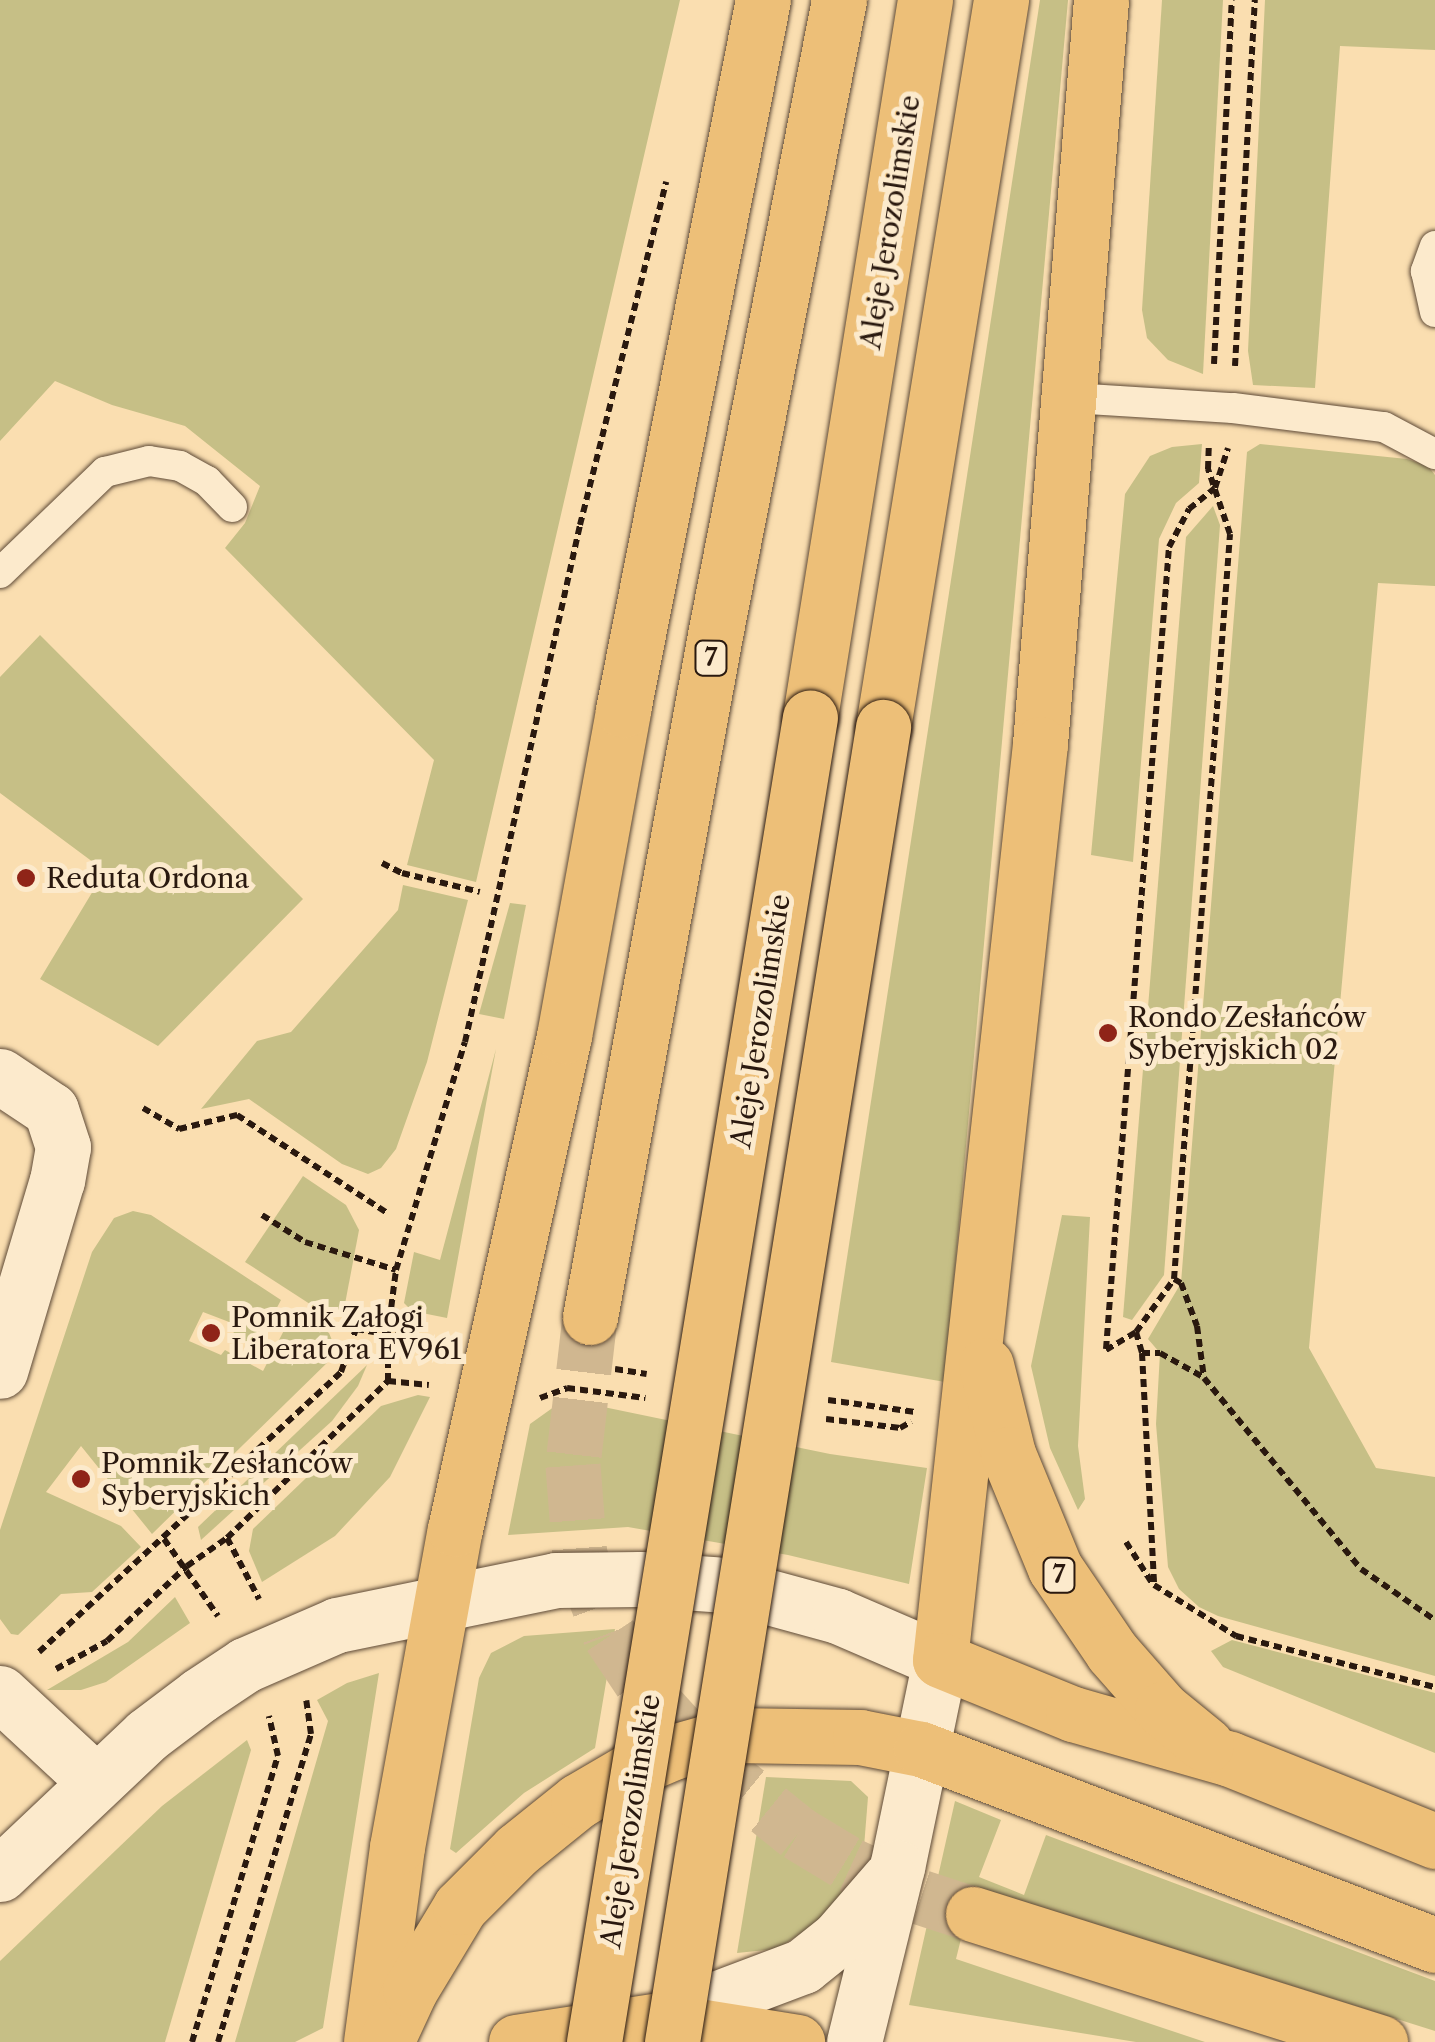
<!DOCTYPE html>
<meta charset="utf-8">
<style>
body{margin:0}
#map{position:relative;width:1435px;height:2042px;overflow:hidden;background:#fadeb0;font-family:"Libre Caslon Text",serif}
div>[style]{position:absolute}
.green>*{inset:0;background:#c6bf86}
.primary-tunnel>*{height:55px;margin-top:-27.5px;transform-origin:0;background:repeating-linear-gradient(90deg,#d0b790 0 55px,transparent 0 83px)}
.path>*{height:6px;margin-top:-3px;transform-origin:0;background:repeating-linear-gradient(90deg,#2a190f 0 8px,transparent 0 13px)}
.roads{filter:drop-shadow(0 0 2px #5e4a37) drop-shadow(0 0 2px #5e4a37)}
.service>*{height:30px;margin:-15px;padding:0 15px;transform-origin:15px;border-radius:15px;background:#fceacc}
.minor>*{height:55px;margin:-27.5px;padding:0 27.5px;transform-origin:27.5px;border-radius:27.5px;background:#fceacc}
.secondary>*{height:55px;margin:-27.5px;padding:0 27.5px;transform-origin:27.5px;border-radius:27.5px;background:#fceacc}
.primary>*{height:55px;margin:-27.5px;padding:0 27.5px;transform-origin:27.5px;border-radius:27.5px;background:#edbf78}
.bridges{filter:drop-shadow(0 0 2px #2a190f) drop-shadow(0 0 2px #2a190f)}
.primary-bridge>*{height:55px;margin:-27.5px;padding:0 27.5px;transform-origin:27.5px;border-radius:27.5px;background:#edbf78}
.dots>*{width:28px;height:28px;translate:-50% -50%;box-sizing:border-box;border:5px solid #fceacc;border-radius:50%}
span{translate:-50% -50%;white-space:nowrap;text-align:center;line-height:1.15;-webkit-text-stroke:10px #fceacc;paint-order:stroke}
.shield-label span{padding:2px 8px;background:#fceacc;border:2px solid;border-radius:8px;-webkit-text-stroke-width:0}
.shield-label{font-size:25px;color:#2a190f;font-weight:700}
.street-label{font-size:28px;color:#2a190f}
.poi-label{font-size:28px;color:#2a190f}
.left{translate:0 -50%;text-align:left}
</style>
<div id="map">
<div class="green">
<i style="clip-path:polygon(0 0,680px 0,476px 882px,407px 865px,434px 760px,225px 548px,245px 523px,260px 486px,185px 426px,112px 405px,55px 381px,0 441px)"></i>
<i style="clip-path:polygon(1040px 0,1068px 0,945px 1382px,831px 1362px)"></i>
<i style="clip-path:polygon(1162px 0,1223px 0,1203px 374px,1168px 360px,1147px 338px,1142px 310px)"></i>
<i style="clip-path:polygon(1265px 0,1435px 0,1435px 50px,1340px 46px,1315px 388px,1253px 385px,1248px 351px)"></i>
<i style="clip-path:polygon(1202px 444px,1199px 483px,1176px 503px,1159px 539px,1133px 862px,1091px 855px,1125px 494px,1150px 456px,1172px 447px)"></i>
<i style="clip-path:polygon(1260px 444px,1407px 459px,1428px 466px,1435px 475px,1435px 586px,1378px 583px,1309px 1348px,1376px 1468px,1435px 1477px,1435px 1676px,1218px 1616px,1199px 1607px,1179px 1589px,1168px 1567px,1156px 1424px,1160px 1353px,1148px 1339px,1181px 1283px,1247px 452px)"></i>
<i style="clip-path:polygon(1213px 506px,1220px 525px,1164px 1275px,1132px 1320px,1123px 1317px,1186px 537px)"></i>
<i style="clip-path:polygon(40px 635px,303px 899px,158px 1046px,40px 979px,105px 871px,0 793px,0 677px)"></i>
<i style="clip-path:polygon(403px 885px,468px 900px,427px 1062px,396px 1149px,381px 1168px,368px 1174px,342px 1164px,249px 1099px,201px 1109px,257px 1041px,291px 1032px,398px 910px)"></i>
<i style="clip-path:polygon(510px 903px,526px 905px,504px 1019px,479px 1014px)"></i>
<i style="clip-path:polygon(496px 1049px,447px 1318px,412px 1311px,404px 1303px,414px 1252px,440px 1260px)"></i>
<i style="clip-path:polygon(303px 1176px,346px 1205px,359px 1230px,345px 1304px,330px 1317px,245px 1262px)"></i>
<i style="clip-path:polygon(133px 1211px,151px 1215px,281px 1300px,256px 1347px,233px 1334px,237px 1325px,203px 1312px,189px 1341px,221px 1355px,225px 1350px,263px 1371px,295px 1309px,329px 1333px,334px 1345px,332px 1358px,152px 1534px,81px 1446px,46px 1492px,121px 1526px,141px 1547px,92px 1592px,61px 1594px,18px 1635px,11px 1634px,0 1619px,0 1530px,92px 1252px,114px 1218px)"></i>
<i style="clip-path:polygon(1062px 1215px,1090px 1217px,1078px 1446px,1085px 1499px,1078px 1510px,1050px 1448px,1031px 1366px)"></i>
<i style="clip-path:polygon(367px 1365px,358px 1386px,332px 1421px,201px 1540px,198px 1527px)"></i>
<i style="clip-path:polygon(418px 1395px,430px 1397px,390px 1477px,335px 1536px,262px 1582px,249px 1551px,253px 1529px,381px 1406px)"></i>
<i style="clip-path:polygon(565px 1399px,830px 1454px,927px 1468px,909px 1584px,788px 1555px,628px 1527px,508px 1535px,530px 1424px)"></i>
<i style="clip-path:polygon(175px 1597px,190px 1623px,106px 1682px,81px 1690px,47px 1690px,128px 1642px)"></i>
<i style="clip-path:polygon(615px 1629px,595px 1748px,524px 1793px,456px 1853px,450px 1849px,479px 1678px,491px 1653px,524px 1636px)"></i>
<i style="clip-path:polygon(1232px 1640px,1435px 1693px,1435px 1753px,1223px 1667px,1211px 1651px)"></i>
<i style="clip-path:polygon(379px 1673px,323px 2028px,295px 2042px,235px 2042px,328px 1721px,317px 1700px,347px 1683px)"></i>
<i style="clip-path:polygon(247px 1740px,251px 1750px,165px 2042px,0 2042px,0 1961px,162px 1806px)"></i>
<i style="clip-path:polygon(766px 1777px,851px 1781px,868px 1797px,864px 1847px,843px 1897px,817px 1923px,777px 1949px,737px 1953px)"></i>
<i style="clip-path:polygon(955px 1801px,1001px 1820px,979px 1877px,1024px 1895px,1046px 1835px,1435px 1981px,1435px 2031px,974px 1886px,956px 1959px,1205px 2042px,1136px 2042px,909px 2005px)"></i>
</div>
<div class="primary-tunnel">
<i style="left:590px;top:1317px;width:149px;rotate:96.6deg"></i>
<i style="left:573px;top:1465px;width:90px;rotate:85.6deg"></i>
<i style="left:580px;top:1555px;width:85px;rotate:69.4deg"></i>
<i style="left:610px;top:1635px;width:83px;rotate:56.3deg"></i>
<i style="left:656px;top:1704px;width:72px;rotate:47.8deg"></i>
<i style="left:704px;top:1757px;width:121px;rotate:39deg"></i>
<i style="left:798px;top:1833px;width:62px;rotate:31.1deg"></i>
<i style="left:851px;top:1865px;width:77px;rotate:24.6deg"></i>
<i style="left:921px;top:1897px;width:55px;rotate:18.1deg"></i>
</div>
<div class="path">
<i style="left:1214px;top:364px;width:364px;rotate:-87.2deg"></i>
<i style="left:1235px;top:366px;width:367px;rotate:-86.9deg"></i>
<i style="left:382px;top:863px;width:22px;rotate:27deg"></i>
<i style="left:402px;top:873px;width:80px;rotate:13.7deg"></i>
<i style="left:143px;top:1108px;width:42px;rotate:30.3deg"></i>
<i style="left:179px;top:1129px;width:60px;rotate:-13.6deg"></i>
<i style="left:237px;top:1115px;width:178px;rotate:33.1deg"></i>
<i style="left:262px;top:1215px;width:51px;rotate:32.1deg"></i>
<i style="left:305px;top:1242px;width:95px;rotate:17.1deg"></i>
<i style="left:1174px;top:1279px;width:8px;rotate:30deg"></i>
<i style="left:1181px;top:1283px;width:46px;rotate:69.6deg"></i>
<i style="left:1197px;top:1326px;width:52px;rotate:82.3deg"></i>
<i style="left:1204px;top:1378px;width:247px;rotate:50.6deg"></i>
<i style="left:1361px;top:1569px;width:90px;rotate:34.6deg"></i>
<i style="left:1136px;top:1332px;width:22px;rotate:74deg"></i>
<i style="left:1142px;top:1353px;width:232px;rotate:87deg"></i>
<i style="left:1154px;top:1585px;width:97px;rotate:31.9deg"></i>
<i style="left:1236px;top:1636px;width:205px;rotate:14.4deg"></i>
<i style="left:1106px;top:1349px;width:804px;rotate:-85.51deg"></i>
<i style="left:1169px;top:547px;width:43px;rotate:-62.2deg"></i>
<i style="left:1189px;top:509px;width:33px;rotate:-39deg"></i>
<i style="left:1215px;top:488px;width:42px;rotate:-72deg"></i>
<i style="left:1106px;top:1350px;width:35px;rotate:-31deg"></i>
<i style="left:1136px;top:1332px;width:65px;rotate:-54.4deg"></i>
<i style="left:1174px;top:1279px;width:747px;rotate:-85.7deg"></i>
<i style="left:1230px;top:534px;width:69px;rotate:-108.7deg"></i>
<i style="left:1208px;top:469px;width:23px;rotate:-88deg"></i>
<i style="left:1142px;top:1353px;width:18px"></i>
<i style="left:1160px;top:1353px;width:49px;rotate:29.2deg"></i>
<i style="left:615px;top:1369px;width:32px;rotate:9deg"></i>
<i style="left:388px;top:1381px;width:48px;rotate:-90deg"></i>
<i style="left:388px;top:1333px;width:64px;rotate:-82.8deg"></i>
<i style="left:396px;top:1270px;width:238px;rotate:-73.2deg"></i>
<i style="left:465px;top:1042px;width:530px;rotate:-77.46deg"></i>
<i style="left:580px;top:525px;width:354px;rotate:-75.9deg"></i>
<i style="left:540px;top:1398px;width:29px;rotate:-20deg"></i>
<i style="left:567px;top:1388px;width:79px;rotate:7.3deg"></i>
<i style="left:828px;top:1400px;width:88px;rotate:7.9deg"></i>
<i style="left:826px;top:1419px;width:75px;rotate:6.9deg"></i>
<i style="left:900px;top:1428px;width:13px;rotate:-29deg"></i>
<i style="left:227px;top:1538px;width:69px;rotate:62.3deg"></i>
<i style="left:164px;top:1539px;width:94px;rotate:55deg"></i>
<i style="left:1126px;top:1542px;width:49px;rotate:57.6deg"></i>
<i style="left:39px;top:1652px;width:412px;rotate:-42.8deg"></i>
<i style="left:341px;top:1372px;width:46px;rotate:-70.8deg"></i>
<i style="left:356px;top:1329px;width:85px;rotate:9.5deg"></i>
<i style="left:56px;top:1669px;width:58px;rotate:-28.8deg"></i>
<i style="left:107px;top:1641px;width:110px;rotate:-43.2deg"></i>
<i style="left:187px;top:1566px;width:49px;rotate:-35deg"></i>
<i style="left:227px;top:1538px;width:225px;rotate:-44.3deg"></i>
<i style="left:388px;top:1381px;width:41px;rotate:5.6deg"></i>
<i style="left:192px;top:2042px;width:299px;rotate:-73.3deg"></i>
<i style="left:278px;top:1756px;width:41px;rotate:-102.7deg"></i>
<i style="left:218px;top:2042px;width:322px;rotate:-73.2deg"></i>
<i style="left:311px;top:1734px;width:34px;rotate:-98deg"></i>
</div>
<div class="roads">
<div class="service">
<i style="left:1435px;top:246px;width:27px;rotate:110deg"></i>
<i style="left:1426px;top:271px;width:42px;rotate:77.6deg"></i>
<i style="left:1072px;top:398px;width:161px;rotate:3.6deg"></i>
<i style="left:1233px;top:408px;width:152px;rotate:7.2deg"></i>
<i style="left:1384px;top:427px;width:58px;rotate:27.9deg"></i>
<i style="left:0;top:573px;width:146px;rotate:-43.9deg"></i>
<i style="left:105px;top:472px;width:45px;rotate:-14deg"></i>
<i style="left:149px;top:461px;width:31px;rotate:9deg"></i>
<i style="left:180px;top:466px;width:31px;rotate:29deg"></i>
<i style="left:207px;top:481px;width:36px;rotate:46deg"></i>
</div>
<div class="minor">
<i style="left:0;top:1076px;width:61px;rotate:33.7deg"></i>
<i style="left:51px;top:1110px;width:39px;rotate:72deg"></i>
<i style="left:63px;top:1147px;width:34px;rotate:100deg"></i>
<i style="left:57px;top:1180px;width:199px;rotate:106.6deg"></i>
<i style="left:0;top:1693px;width:131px;rotate:42.8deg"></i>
</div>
<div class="secondary">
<i style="left:0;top:1874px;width:202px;rotate:-43.4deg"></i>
<i style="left:147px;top:1735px;width:66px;rotate:-37deg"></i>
<i style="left:200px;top:1695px;width:54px;rotate:-33.7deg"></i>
<i style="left:245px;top:1665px;width:100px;rotate:-23.5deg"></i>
<i style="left:337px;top:1625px;width:224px;rotate:-11.6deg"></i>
<i style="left:556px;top:1580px;width:84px;rotate:-0.7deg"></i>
<i style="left:640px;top:1579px;width:85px;rotate:4deg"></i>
<i style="left:725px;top:1585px;width:117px;rotate:15.3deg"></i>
<i style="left:838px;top:1616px;width:111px;rotate:23.3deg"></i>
<i style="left:940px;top:1660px;width:211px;rotate:101.7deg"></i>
<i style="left:897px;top:1867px;width:180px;rotate:103.8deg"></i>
<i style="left:660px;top:2020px;width:153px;rotate:-20.7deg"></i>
<i style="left:803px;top:1966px;width:45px;rotate:-38.7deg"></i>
<i style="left:838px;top:1938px;width:79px;rotate:-49.1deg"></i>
</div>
<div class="primary">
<i style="left:1101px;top:0;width:746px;rotate:94.69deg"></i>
<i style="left:1040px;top:744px;width:921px;rotate:96.23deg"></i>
<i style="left:940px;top:1660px;width:144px;rotate:22.1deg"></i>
<i style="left:1073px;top:1714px;width:163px;rotate:16deg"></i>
<i style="left:1230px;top:1759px;width:221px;rotate:21.8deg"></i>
<i style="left:810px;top:717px;width:726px;rotate:-80.89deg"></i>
<i style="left:883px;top:727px;width:737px;rotate:-80.78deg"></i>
<i style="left:590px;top:1317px;width:698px;rotate:-79.61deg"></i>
<i style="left:716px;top:630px;width:642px;rotate:-78.95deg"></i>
<i style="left:986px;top:1365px;width:92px;rotate:76.1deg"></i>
<i style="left:1008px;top:1454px;width:123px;rotate:67.6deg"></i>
<i style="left:1055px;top:1568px;width:102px;rotate:55.8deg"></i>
<i style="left:1112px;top:1652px;width:76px;rotate:48.7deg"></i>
<i style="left:1162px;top:1709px;width:57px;rotate:39.3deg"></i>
<i style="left:973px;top:1914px;width:427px;rotate:17.5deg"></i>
<i style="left:371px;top:2042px;width:197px;rotate:-82.4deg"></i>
<i style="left:397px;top:1847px;width:323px;rotate:-79.7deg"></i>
<i style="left:455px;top:1529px;width:505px;rotate:-77.53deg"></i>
<i style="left:564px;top:1036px;width:331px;rotate:-79.7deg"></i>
<i style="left:623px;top:710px;width:724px;rotate:-78.85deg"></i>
<i style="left:386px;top:2042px;width:57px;rotate:-65.2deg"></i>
<i style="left:410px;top:1990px;width:97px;rotate:-58.9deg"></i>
<i style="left:460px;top:1907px;width:81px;rotate:-45deg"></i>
<i style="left:517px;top:1850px;width:78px;rotate:-38.8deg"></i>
<i style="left:578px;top:1801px;width:61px;rotate:-30.3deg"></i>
<i style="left:631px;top:1770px;width:46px;rotate:-23.2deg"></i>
<i style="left:673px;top:1752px;width:62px;rotate:-15.8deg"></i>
<i style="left:733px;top:1735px;width:127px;rotate:0.9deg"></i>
<i style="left:860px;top:1737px;width:62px;rotate:11.1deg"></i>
<i style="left:921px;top:1749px;width:550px;rotate:20.87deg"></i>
<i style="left:516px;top:2042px;width:146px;rotate:-8.7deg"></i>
<i style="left:660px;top:2020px;width:139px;rotate:9.1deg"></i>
</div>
</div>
<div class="bridges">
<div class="primary-bridge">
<i style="left:594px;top:2042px;width:1342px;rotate:-80.74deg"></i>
<i style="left:672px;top:2042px;width:1332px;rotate:-80.88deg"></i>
</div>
</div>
<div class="dots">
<i style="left:26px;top:878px;background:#8f2418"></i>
<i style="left:1108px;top:1033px;background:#8f2418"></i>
<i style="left:211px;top:1333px;background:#8f2418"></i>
<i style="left:81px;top:1479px;background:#8f2418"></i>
</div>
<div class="shield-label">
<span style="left:711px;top:658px">7</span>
<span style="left:1059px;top:1575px">7</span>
</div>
<div class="street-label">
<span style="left:890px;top:222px;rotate:-81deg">Aleje Jerozolimskie</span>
<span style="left:760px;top:1021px;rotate:-81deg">Aleje Jerozolimskie</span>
<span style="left:630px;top:1821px;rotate:-81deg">Aleje Jerozolimskie</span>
</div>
<div class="poi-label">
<span class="left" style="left:46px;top:878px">Reduta Ordona</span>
<span class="left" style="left:1128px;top:1033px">Rondo Zesłańców<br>Syberyjskich 02</span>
<span class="left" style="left:231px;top:1333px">Pomnik Załogi<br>Liberatora EV961</span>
<span class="left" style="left:101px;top:1479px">Pomnik Zesłańców<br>Syberyjskich</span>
</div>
</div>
